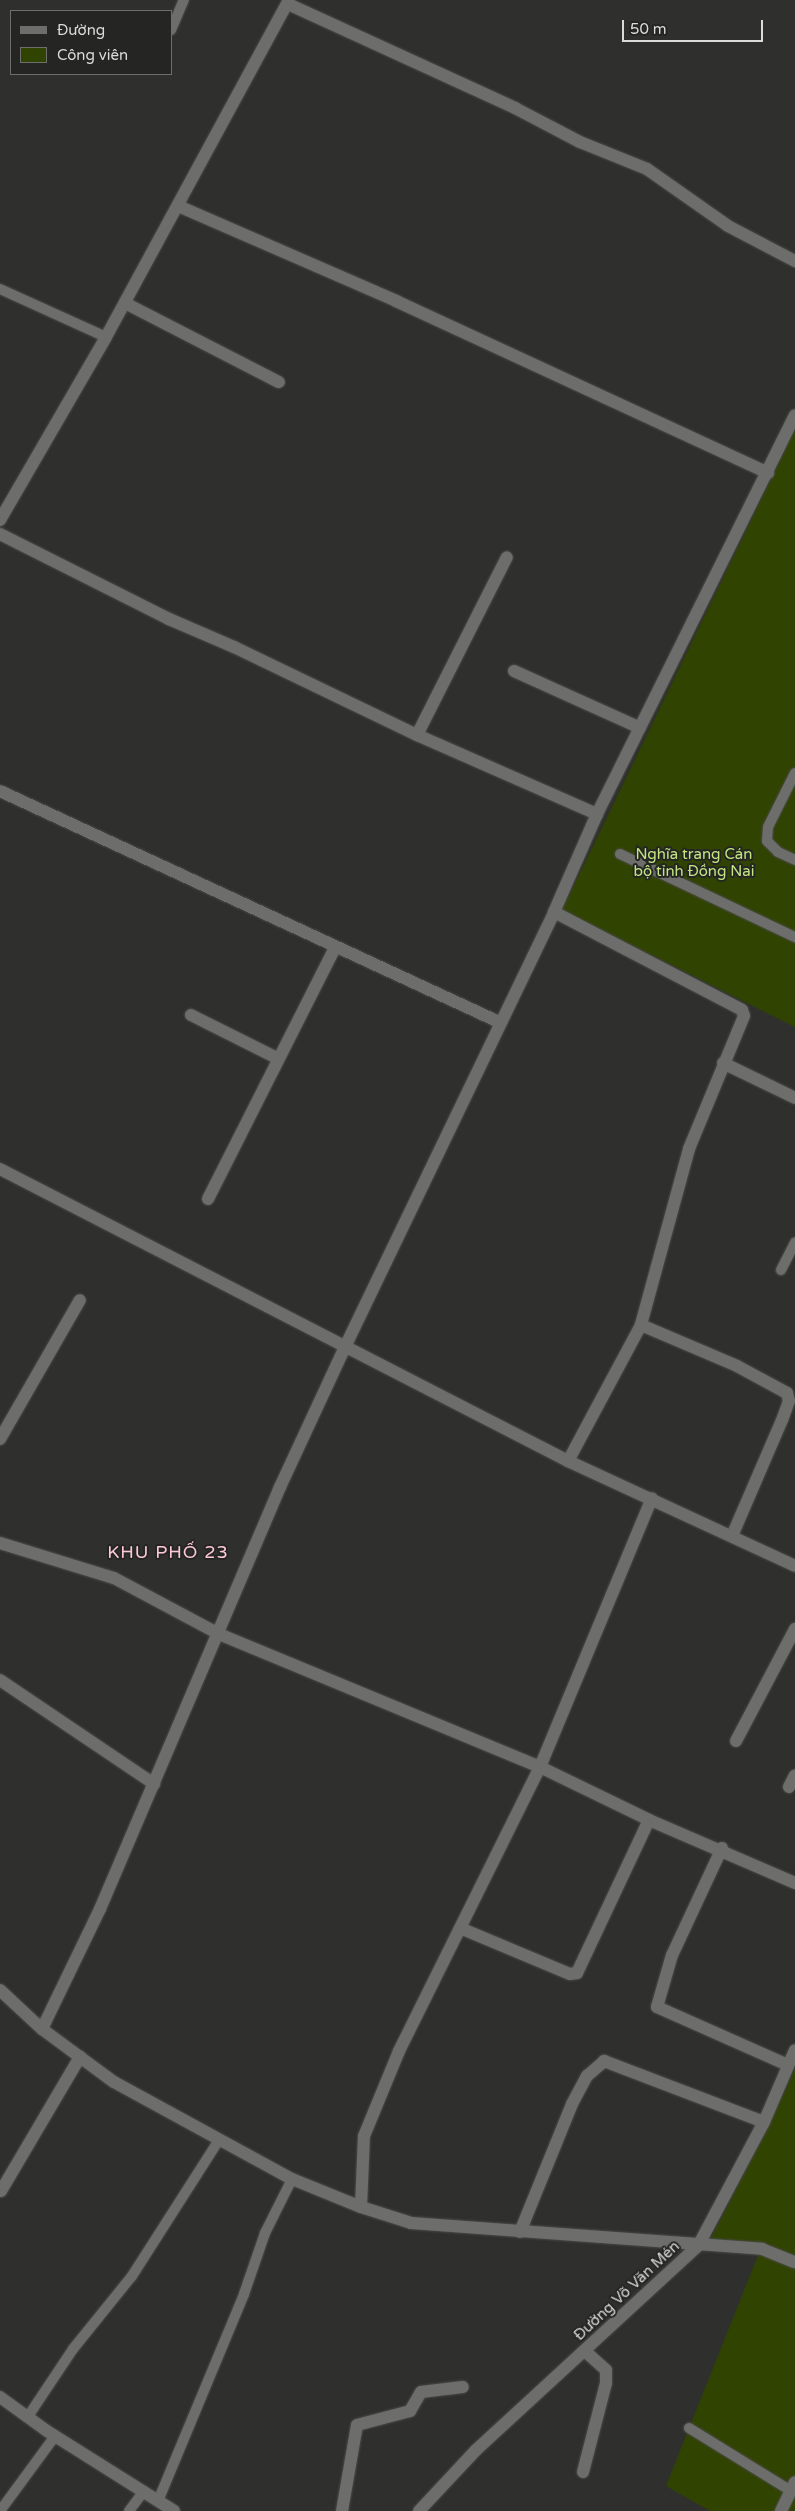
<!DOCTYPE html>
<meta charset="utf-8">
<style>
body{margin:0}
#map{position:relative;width:795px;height:2511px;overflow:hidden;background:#2f302d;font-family:"Varela Round",sans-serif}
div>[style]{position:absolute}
.green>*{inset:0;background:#314300}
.roads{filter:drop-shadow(0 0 1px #4a4b49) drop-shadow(0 0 1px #4a4b49)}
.lane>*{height:10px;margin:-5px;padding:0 5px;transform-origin:5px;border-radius:5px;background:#6d6e6b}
.street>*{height:12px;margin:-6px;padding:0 6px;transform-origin:6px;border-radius:6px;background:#6d6e6b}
span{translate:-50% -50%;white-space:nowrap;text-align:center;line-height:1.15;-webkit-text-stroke:4px #252624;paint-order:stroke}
.park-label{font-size:15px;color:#c2e582}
.street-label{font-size:15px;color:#dbdcda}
.quarter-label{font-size:18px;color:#fcc8d3;letter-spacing:1px}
.legend{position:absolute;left:10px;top:10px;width:162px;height:65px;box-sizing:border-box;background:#252624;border:1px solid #6e6f6d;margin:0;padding:6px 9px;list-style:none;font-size:15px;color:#dbdcda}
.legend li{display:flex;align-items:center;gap:10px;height:25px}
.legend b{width:25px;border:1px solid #6e6f6d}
.scale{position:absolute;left:622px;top:20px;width:141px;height:22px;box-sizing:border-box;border:2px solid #dbdcda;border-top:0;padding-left:6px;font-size:15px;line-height:18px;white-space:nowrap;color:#dbdcda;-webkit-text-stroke:4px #252624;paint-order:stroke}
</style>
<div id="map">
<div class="green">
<i style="clip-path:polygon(795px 430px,795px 1027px,562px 910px)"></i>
<i style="clip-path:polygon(795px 2069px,795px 2511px,710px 2511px,666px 2486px,763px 2243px,710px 2240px,769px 2126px)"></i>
</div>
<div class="roads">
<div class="lane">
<i style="left:171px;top:30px;width:33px;rotate:-67deg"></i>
<i style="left:0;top:289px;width:116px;rotate:24.4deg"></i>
<i style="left:795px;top:773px;width:60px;rotate:116.6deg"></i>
<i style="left:768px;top:827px;width:14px;rotate:94deg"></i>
<i style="left:767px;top:841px;width:16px;rotate:45deg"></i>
<i style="left:778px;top:852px;width:19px;rotate:25deg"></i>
<i style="left:620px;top:854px;width:194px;rotate:25.4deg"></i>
<i style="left:781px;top:1270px;width:31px;rotate:-63deg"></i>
<i style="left:29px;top:2415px;width:79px;rotate:-56.3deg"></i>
<i style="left:73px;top:2349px;width:94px;rotate:-51.1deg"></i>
<i style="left:132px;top:2276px;width:161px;rotate:-57.4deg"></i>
<i style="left:689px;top:2428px;width:120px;rotate:31.7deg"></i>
<i style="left:158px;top:2501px;width:224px;rotate:-67.4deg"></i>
<i style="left:244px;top:2294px;width:65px;rotate:-71deg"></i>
<i style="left:265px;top:2233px;width:60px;rotate:-63.4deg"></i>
<i style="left:0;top:2511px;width:93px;rotate:-53.7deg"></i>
<i style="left:129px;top:2511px;width:25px;rotate:-53deg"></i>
</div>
<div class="street">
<i style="left:288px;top:4px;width:250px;rotate:24.6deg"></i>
<i style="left:515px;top:108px;width:73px;rotate:27.6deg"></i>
<i style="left:580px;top:142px;width:72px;rotate:21.9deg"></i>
<i style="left:647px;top:169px;width:99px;rotate:35.1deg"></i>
<i style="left:728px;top:226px;width:76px;rotate:27.6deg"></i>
<i style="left:178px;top:206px;width:238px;rotate:23.5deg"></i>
<i style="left:396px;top:301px;width:410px;rotate:24.8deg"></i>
<i style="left:125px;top:303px;width:173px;rotate:27.2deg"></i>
<i style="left:0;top:520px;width:211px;rotate:-59.9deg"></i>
<i style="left:106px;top:337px;width:383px;rotate:-61.5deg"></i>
<i style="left:0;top:534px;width:189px;rotate:26.7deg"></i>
<i style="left:169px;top:619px;width:71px;rotate:23.3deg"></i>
<i style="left:234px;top:647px;width:203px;rotate:25.7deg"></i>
<i style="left:417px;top:735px;width:197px;rotate:23.7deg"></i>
<i style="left:514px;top:671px;width:138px;rotate:24.3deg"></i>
<i style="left:417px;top:735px;width:199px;rotate:-63.2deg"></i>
<i style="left:0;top:791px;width:550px;rotate:24.84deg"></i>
<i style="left:554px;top:912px;width:212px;rotate:27.5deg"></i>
<i style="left:742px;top:1010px;width:6px;rotate:72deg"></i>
<i style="left:744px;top:1016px;width:144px;rotate:112.5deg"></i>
<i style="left:689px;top:1149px;width:182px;rotate:105.3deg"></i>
<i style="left:641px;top:1325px;width:154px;rotate:118.2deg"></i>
<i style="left:191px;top:1015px;width:98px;rotate:26.6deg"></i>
<i style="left:723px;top:1063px;width:80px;rotate:25.9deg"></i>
<i style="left:0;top:1169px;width:639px;rotate:27.21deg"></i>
<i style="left:568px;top:1461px;width:250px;rotate:24.8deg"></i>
<i style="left:208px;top:1199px;width:281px;rotate:-63.2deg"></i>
<i style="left:641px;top:1325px;width:104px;rotate:23.1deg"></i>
<i style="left:737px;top:1366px;width:57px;rotate:28.4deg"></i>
<i style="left:787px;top:1393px;width:8px;rotate:76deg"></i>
<i style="left:789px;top:1401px;width:20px;rotate:110deg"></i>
<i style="left:782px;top:1420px;width:126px;rotate:113.3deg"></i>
<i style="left:0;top:1439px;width:160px;rotate:-60.1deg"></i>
<i style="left:0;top:1543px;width:119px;rotate:17.1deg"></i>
<i style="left:114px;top:1578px;width:119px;rotate:28.1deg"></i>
<i style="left:219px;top:1634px;width:347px;rotate:22.5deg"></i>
<i style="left:540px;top:1767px;width:121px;rotate:25.9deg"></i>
<i style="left:649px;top:1820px;width:159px;rotate:23.3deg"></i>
<i style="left:0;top:1680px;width:186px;rotate:34deg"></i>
<i style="left:736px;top:1741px;width:127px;rotate:-62.2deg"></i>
<i style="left:789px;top:1787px;width:13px;rotate:-63deg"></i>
<i style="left:722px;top:1848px;width:118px;rotate:115deg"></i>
<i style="left:672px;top:1955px;width:54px;rotate:106.1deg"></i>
<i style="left:657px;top:2007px;width:143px;rotate:23.9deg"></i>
<i style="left:460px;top:1928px;width:119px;rotate:22.7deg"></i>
<i style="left:570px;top:1974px;width:7px;rotate:-8deg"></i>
<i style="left:577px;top:1973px;width:169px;rotate:-64.8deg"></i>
<i style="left:0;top:1990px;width:57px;rotate:42.9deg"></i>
<i style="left:42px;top:2029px;width:89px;rotate:36.4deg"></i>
<i style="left:114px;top:2082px;width:203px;rotate:28.6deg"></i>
<i style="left:292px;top:2179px;width:74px;rotate:22.1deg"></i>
<i style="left:361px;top:2207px;width:52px;rotate:17.7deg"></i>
<i style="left:411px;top:2223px;width:352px;rotate:4.2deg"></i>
<i style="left:762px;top:2249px;width:35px;rotate:22deg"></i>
<i style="left:42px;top:2029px;width:133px;rotate:-64.2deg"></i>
<i style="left:100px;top:1909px;width:459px;rotate:-66.9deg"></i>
<i style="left:280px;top:1487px;width:154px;rotate:-65.1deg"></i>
<i style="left:345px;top:1347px;width:483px;rotate:-64.3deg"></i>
<i style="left:554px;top:912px;width:107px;rotate:-66.3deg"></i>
<i style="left:597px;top:814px;width:445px;rotate:-63.6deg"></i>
<i style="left:1px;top:2191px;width:156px;rotate:-59.5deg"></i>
<i style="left:361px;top:2207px;width:71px;rotate:-87.6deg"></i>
<i style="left:364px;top:2136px;width:92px;rotate:-67.6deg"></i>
<i style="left:399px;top:2051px;width:317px;rotate:-63.6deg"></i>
<i style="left:540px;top:1767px;width:291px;rotate:-67.4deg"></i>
<i style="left:520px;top:2232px;width:138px;rotate:-67.9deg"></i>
<i style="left:572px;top:2104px;width:32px;rotate:-62deg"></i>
<i style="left:587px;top:2076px;width:23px;rotate:-41deg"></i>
<i style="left:604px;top:2061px;width:171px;rotate:20.9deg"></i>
<i style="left:0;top:2397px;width:58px;rotate:35.9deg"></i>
<i style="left:47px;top:2431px;width:150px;rotate:32.2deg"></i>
<i style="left:583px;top:2472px;width:92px;rotate:-75.5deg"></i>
<i style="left:606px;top:2383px;width:13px;rotate:-90deg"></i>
<i style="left:606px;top:2370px;width:27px;rotate:-138deg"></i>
<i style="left:342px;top:2511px;width:87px;rotate:-80.1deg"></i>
<i style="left:357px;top:2425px;width:55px;rotate:-14.8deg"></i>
<i style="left:410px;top:2411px;width:22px;rotate:-60deg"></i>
<i style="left:421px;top:2392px;width:42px;rotate:-6.8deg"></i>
<i style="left:419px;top:2511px;width:83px;rotate:-46.9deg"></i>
<i style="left:476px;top:2450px;width:301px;rotate:-42.6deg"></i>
<i style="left:698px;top:2246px;width:140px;rotate:-62deg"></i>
<i style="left:764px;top:2122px;width:78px;rotate:-66.7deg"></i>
<i style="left:781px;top:2511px;width:32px;rotate:-64deg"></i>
</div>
</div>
<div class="park-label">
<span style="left:694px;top:863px">Nghĩa trang Cán<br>bộ tỉnh Đồng Nai</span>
</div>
<div class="street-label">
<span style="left:627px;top:2291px;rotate:-43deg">Đường Võ Văn Mén</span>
</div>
<div class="quarter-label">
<span style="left:168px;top:1552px">KHU PHỐ 23</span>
</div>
<ul class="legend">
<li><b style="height:6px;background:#6d6e6b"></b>Đường</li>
<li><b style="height:14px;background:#314300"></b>Công viên</li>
</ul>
<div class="scale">50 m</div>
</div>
